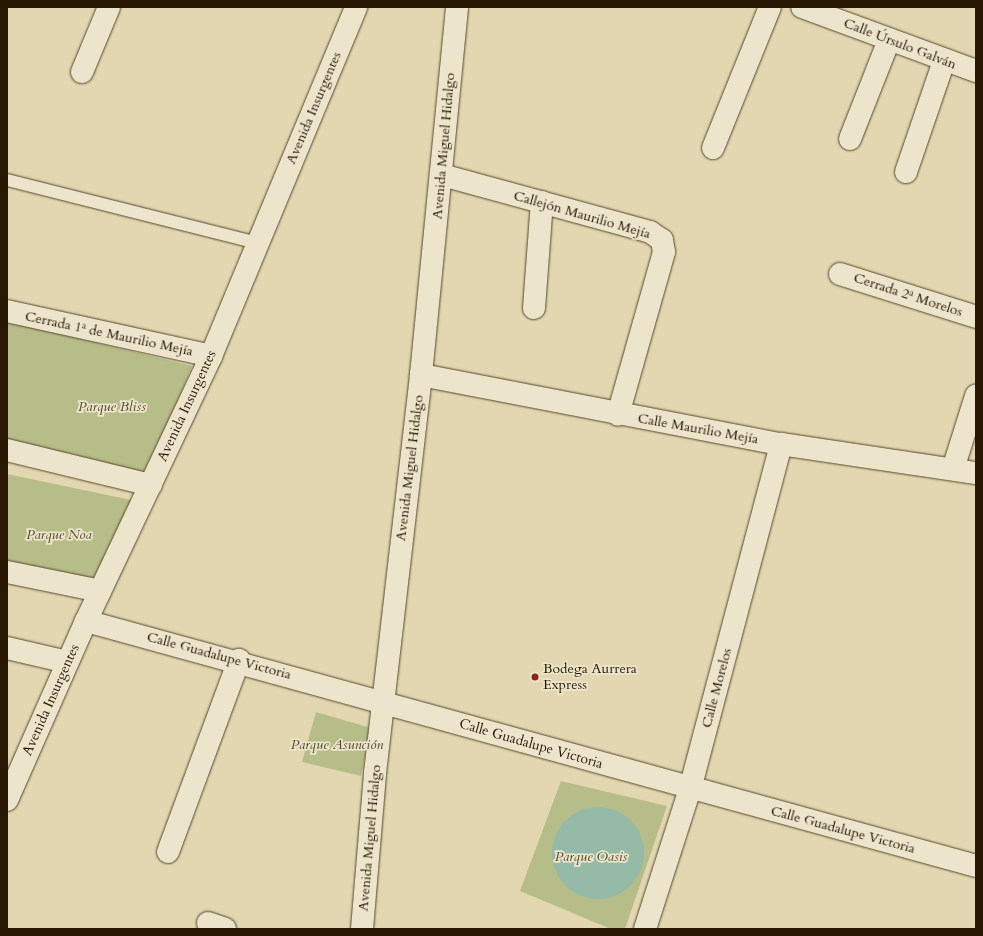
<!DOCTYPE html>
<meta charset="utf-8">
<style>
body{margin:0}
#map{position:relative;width:983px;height:936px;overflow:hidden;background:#e2d7b0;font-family:Cardo,serif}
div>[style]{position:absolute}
.green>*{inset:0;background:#b7bd88}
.water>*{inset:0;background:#95baa8}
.round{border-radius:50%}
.roads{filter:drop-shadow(0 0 1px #56482d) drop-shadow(0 0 1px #56482d)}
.lane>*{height:12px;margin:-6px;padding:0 6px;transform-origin:6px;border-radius:6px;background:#ece5cc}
.street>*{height:22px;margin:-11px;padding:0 11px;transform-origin:11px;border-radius:11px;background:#ece5cc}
.secondary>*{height:22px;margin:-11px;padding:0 11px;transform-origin:11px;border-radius:11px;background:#ece5cc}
.dots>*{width:11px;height:11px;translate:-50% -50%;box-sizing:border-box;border:2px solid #ece5cc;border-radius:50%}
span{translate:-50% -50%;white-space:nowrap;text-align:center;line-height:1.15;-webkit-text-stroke:3.5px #ece5cc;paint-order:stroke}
.street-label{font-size:14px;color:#281801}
.park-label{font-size:14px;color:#534a2a;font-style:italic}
.poi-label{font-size:14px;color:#281801}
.left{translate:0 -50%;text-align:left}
.frame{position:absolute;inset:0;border:8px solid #281801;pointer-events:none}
</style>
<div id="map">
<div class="green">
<i style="clip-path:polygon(7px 321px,192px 366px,148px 478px,7px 443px)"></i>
<i style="clip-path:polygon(7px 474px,131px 500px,96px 583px,7px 572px)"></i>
<i style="clip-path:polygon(316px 712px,371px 728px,361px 776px,302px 762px)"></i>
<i style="clip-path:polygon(561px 781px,667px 806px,625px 929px,611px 929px,520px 891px)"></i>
</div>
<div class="water">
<i class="round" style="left:552px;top:807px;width:92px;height:92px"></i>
</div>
<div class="roads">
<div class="lane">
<i style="left:7px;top:180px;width:258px;rotate:14.1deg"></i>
</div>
<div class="street">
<i style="left:802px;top:7px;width:185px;rotate:20.2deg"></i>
<i style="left:82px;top:72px;width:70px;rotate:-67.4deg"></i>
<i style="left:850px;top:139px;width:106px;rotate:-68.5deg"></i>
<i style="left:713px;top:148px;width:152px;rotate:-68deg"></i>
<i style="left:906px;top:172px;width:117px;rotate:-71.1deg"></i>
<i style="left:442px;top:175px;width:216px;rotate:15.3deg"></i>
<i style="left:650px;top:232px;width:14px;rotate:34deg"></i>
<i style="left:662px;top:240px;width:12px;rotate:81deg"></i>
<i style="left:664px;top:252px;width:169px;rotate:105.8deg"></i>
<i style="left:840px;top:274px;width:143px;rotate:17.5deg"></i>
<i style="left:534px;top:308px;width:106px;rotate:-85.7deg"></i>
<i style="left:7px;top:311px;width:209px;rotate:12.4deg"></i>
<i style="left:421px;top:375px;width:367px;rotate:10.9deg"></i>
<i style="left:781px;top:444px;width:197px;rotate:8.5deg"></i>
<i style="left:7px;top:450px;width:148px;rotate:13.7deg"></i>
<i style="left:953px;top:469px;width:77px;rotate:-72.5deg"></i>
<i style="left:7px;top:572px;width:95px;rotate:11.5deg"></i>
<i style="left:86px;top:621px;width:923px;rotate:15.39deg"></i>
<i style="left:7px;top:648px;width:62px;rotate:13.1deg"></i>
<i style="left:168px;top:852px;width:205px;rotate:-69.7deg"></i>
<i style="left:208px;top:923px;width:18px;rotate:19deg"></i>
<i style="left:362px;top:929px;width:157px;rotate:-85.2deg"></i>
<i style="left:375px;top:773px;width:401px;rotate:-83.4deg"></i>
<i style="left:421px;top:375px;width:370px;rotate:-84.4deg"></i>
<i style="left:645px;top:929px;width:147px;rotate:-72.2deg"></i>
<i style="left:690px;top:789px;width:357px;rotate:-75.2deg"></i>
</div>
<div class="secondary">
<i style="left:7px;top:800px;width:196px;rotate:-66.2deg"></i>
<i style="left:86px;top:621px;width:293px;rotate:-64.7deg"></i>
<i style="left:211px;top:356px;width:378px;rotate:-67.4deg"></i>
</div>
</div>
<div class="dots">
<i style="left:535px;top:677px;background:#8f2418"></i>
</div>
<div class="street-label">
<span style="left:900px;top:44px;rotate:21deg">Calle Úrsulo Galván</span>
<span style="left:314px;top:108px;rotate:-67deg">Avenida Insurgentes</span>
<span style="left:444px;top:146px;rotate:-85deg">Avenida Miguel Hidalgo</span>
<span style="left:582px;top:215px;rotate:16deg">Callejón Maurilio Mejía</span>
<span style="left:908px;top:295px;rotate:18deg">Cerrada 2ª Morelos</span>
<span style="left:109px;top:334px;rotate:12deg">Cerrada 1ª de Maurilio Mejía</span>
<span style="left:187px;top:406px;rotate:-65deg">Avenida Insurgentes</span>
<span style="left:698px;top:429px;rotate:10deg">Calle Maurilio Mejía</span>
<span style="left:410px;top:468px;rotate:-83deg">Avenida Miguel Hidalgo</span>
<span style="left:219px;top:656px;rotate:15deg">Calle Guadalupe Victoria</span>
<span style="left:717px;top:688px;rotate:-75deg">Calle Morelos</span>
<span style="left:51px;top:700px;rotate:-66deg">Avenida Insurgentes</span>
<span style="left:531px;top:744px;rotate:16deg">Calle Guadalupe Victoria</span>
<span style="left:843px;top:830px;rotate:15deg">Calle Guadalupe Victoria</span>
<span style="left:370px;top:838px;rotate:-85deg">Avenida Miguel Hidalgo</span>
</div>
<div class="park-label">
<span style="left:112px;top:407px">Parque Bliss</span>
<span style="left:59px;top:535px">Parque Noa</span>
<span style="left:337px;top:745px">Parque Asunción</span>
<span style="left:591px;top:857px">Parque Oasis</span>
</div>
<div class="poi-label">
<span class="left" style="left:543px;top:677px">Bodega Aurrera<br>Express</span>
</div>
<div class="frame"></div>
</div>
